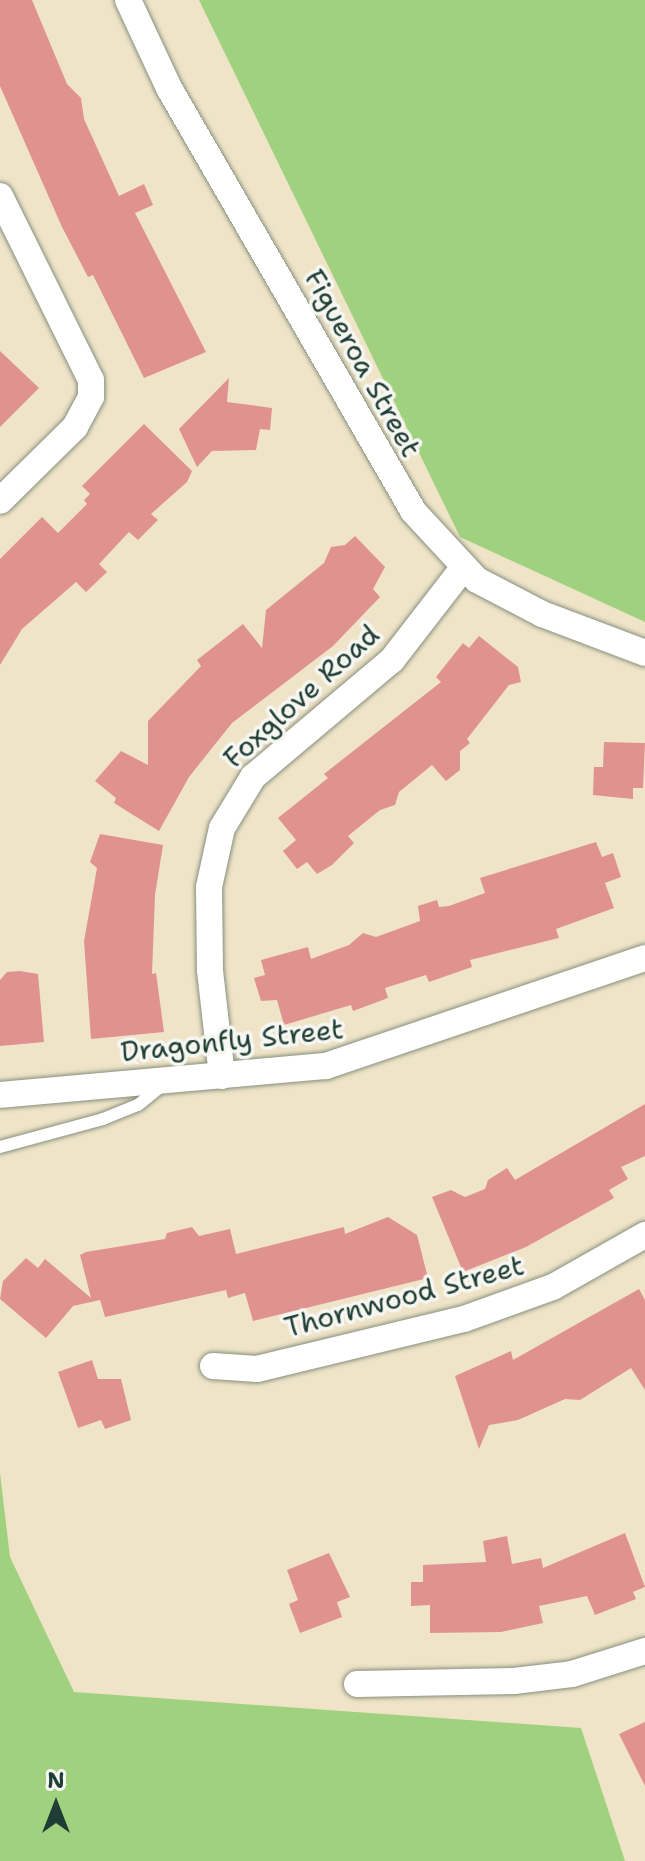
<!DOCTYPE html>
<style>
body{margin:0}
#map{position:relative;width:645px;height:1861px;overflow:hidden;background:#efe4c8;font-family:"Shantell Sans",sans-serif}
div>[style]{position:absolute}
.green>*{inset:0;background:#a0d17f}
.building>*{inset:0;background:#e09290}
.roads{filter:drop-shadow(0 0 2px #87907e) drop-shadow(0 0 2px #87907e)}
.lane>*{height:12px;margin:-6px;padding:0 6px;transform-origin:6px;border-radius:6px;background:#fff}
.street>*{height:26px;margin:-13px;padding:0 13px;transform-origin:13px;border-radius:13px;background:#fff}
span{translate:-50% -50%;white-space:nowrap;text-align:center;line-height:1.15;-webkit-text-stroke:7px #f6f6f2;paint-order:stroke}
.street-label{font-size:28px;color:#1f3d34}
.north{position:absolute;left:16px;top:1765px;width:80px;height:80px;-webkit-text-stroke:6px #f6f6f2;paint-order:stroke;rotate:0deg;font-size:22px;font-weight:700;line-height:32px;text-align:center;color:#1f3d34}
.north::after{content:'';display:block;margin:auto;width:28px;height:36px;background:#1f3d34;clip-path:polygon(50% 0,100% 100%,50% 72%,0 100%)}
</style>
<div id="map">
<div class="green">
<i style="clip-path:polygon(199px 0,645px 0,645px 622px,460px 537px)"></i>
<i style="clip-path:polygon(0 1473px,10px 1557px,74px 1692px,581px 1728px,625px 1861px,0 1861px)"></i>
</div>
<div class="building">
<i style="clip-path:polygon(0 0,32px 0,67px 84px,81px 98px,84px 119px,119px 196px,144px 184px,153px 205px,135px 213px,206px 352px,144px 378px,93px 275px,88px 277px,62px 227px,0 86px)"></i>
<i style="clip-path:polygon(0 351px,39px 388px,0 427px)"></i>
<i style="clip-path:polygon(229px 378px,227px 402px,272px 408px,270px 430px,260px 429px,256px 450px,212px 451px,197px 467px,179px 429px)"></i>
<i style="clip-path:polygon(144px 424px,192px 471px,187px 482px,151px 514px,158px 520px,138px 540px,129px 532px,99px 564px,107px 572px,86px 592px,76px 582px,22px 629px,0 665px,0 559px,42px 517px,58px 533px,87px 504px,84px 500px,90px 494px,82px 486px)"></i>
<i style="clip-path:polygon(355px 536px,385px 567px,373px 589px,380px 597px,333px 646px,232px 723px,189px 777px,159px 831px,114px 803px,116px 798px,95px 781px,121px 751px,148px 765px,148px 721px,201px 666px,197px 660px,243px 624px,262px 648px,266px 610px,324px 563px,331px 547px,345px 545px)"></i>
<i style="clip-path:polygon(479px 636px,518px 667px,521px 682px,509px 685px,467px 739px,470px 743px,460px 751px,460px 770px,446px 781px,432px 765px,399px 792px,395px 805px,380px 810px,348px 836px,354px 843px,332px 865px,317px 874px,307px 862px,297px 869px,283px 851px,296px 840px,278px 818px,328px 778px,324px 774px,441px 682px,436px 677px,463px 643px,469px 648px)"></i>
<i style="clip-path:polygon(604px 742px,645px 743px,643px 788px,633px 788px,633px 799px,593px 795px,594px 767px,603px 767px)"></i>
<i style="clip-path:polygon(100px 834px,163px 845px,155px 895px,152px 974px,156px 973px,164px 1032px,91px 1039px,84px 941px,97px 868px,90px 862px)"></i>
<i style="clip-path:polygon(596px 842px,602px 857px,613px 853px,621px 877px,605px 883px,614px 908px,556px 929px,559px 938px,470px 960px,472px 967px,429px 982px,426px 975px,385px 988px,388px 998px,353px 1011px,351px 1005px,284px 1025px,277px 1000px,261px 1001px,254px 978px,265px 975px,261px 960px,308px 947px,311px 959px,349px 945px,363px 933px,376px 937px,420px 921px,418px 906px,437px 900px,439px 907px,449px 906px,485px 893px,480px 878px)"></i>
<i style="clip-path:polygon(20px 971px,38px 974px,44px 1042px,0 1046px,0 980px,7px 972px)"></i>
<i style="clip-path:polygon(645px 1104px,645px 1156px,621px 1167px,628px 1179px,609px 1190px,614px 1198px,526px 1247px,463px 1272px,432px 1197px,451px 1190px,465px 1197px,485px 1189px,488px 1180px,507px 1168px,515px 1180px)"></i>
<i style="clip-path:polygon(388px 1217px,417px 1235px,428px 1278px,253px 1321px,245px 1293px,228px 1298px,226px 1290px,105px 1317px,100px 1300px,73px 1306px,46px 1338px,0 1299px,3px 1281px,26px 1258px,38px 1268px,45px 1259px,91px 1298px,80px 1255px,86px 1252px,165px 1239px,167px 1233px,192px 1227px,199px 1236px,230px 1229px,236px 1254px,344px 1227px,345px 1234px)"></i>
<i style="clip-path:polygon(639px 1289px,645px 1300px,645px 1390px,631px 1368px,580px 1400px,565px 1399px,518px 1420px,489px 1425px,479px 1449px,455px 1376px,511px 1351px,513px 1360px)"></i>
<i style="clip-path:polygon(92px 1360px,98px 1379px,121px 1379px,131px 1420px,105px 1429px,101px 1420px,78px 1428px,58px 1372px)"></i>
<i style="clip-path:polygon(625px 1533px,645px 1587px,633px 1592px,636px 1599px,595px 1615px,587px 1596px,539px 1606px,543px 1623px,501px 1632px,430px 1633px,430px 1605px,411px 1606px,411px 1582px,423px 1582px,423px 1565px,486px 1562px,483px 1541px,507px 1536px,512px 1564px,541px 1558px,543px 1568px)"></i>
<i style="clip-path:polygon(329px 1553px,350px 1597px,337px 1602px,342px 1617px,300px 1633px,289px 1604px,298px 1600px,287px 1570px)"></i>
<i style="clip-path:polygon(645px 1722px,645px 1786px,619px 1734px)"></i>
</div>
<div class="roads">
<div class="lane">
<i style="left:0;top:1147px;width:107px;rotate:-15.2deg"></i>
<i style="left:103px;top:1119px;width:38px;rotate:-22deg"></i>
<i style="left:138px;top:1105px;width:32px;rotate:-39deg"></i>
</div>
<div class="street">
<i style="left:128px;top:0;width:97px;rotate:65deg"></i>
<i style="left:169px;top:88px;width:488px;rotate:60deg"></i>
<i style="left:413px;top:511px;width:94px;rotate:47.2deg"></i>
<i style="left:477px;top:580px;width:73px;rotate:27.6deg"></i>
<i style="left:542px;top:614px;width:110px;rotate:20.7deg"></i>
<i style="left:0;top:196px;width:205px;rotate:63.7deg"></i>
<i style="left:91px;top:380px;width:17px;rotate:90deg"></i>
<i style="left:91px;top:397px;width:34px;rotate:118deg"></i>
<i style="left:75px;top:427px;width:105px;rotate:135.4deg"></i>
<i style="left:222px;top:1076px;width:107px;rotate:-96.5deg"></i>
<i style="left:210px;top:970px;width:83px;rotate:-90.7deg"></i>
<i style="left:209px;top:887px;width:60px;rotate:-77.6deg"></i>
<i style="left:222px;top:828px;width:60px;rotate:-58.7deg"></i>
<i style="left:253px;top:777px;width:182px;rotate:-40.1deg"></i>
<i style="left:392px;top:660px;width:116px;rotate:-52.3deg"></i>
<i style="left:0;top:1095px;width:327px;rotate:-5.1deg"></i>
<i style="left:326px;top:1066px;width:337px;rotate:-18.7deg"></i>
<i style="left:213px;top:1366px;width:44px;rotate:3.9deg"></i>
<i style="left:257px;top:1369px;width:213px;rotate:-13.6deg"></i>
<i style="left:464px;top:1319px;width:95px;rotate:-19.8deg"></i>
<i style="left:553px;top:1287px;width:106px;rotate:-29.5deg"></i>
<i style="left:357px;top:1684px;width:157px;rotate:-1.1deg"></i>
<i style="left:514px;top:1681px;width:58px;rotate:-6.9deg"></i>
<i style="left:572px;top:1674px;width:77px;rotate:-17.5deg"></i>
</div>
</div>
<div class="street-label">
<span style="left:363px;top:363px;rotate:61deg">Figueroa Street</span>
<span style="left:301px;top:696px;rotate:-42deg">Foxglove Road</span>
<span style="left:232px;top:1040px;rotate:-6deg">Dragonfly Street</span>
<span style="left:404px;top:1296px;rotate:-15deg">Thornwood Street</span>
</div>
<div class="north">N</div>
</div>
